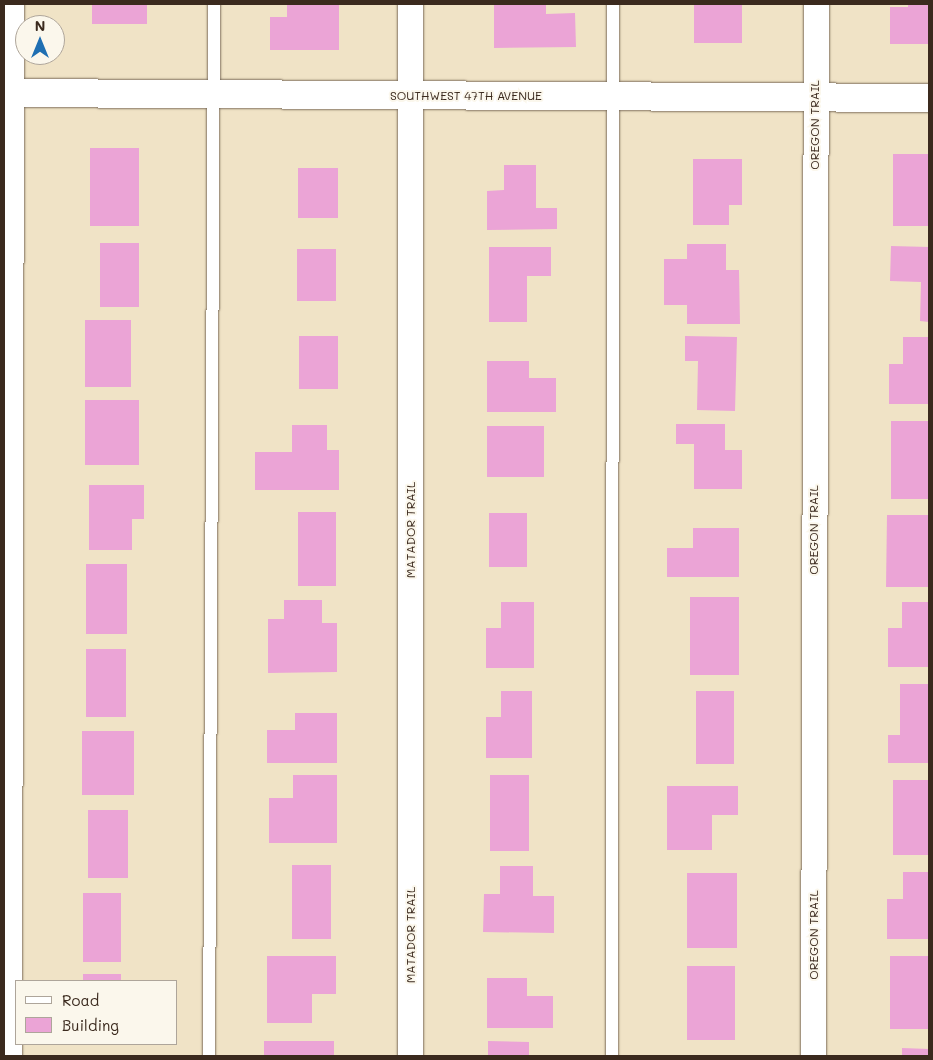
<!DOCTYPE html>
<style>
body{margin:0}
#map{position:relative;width:933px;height:1060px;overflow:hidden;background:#f0e3c6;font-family:Mali,sans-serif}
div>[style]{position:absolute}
.building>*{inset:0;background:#eba4d6}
.roads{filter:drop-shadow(0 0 1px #7a6b59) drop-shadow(0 0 1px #7a6b59)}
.lane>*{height:12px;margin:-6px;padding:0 6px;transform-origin:6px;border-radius:6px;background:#fff}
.street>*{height:25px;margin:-12.5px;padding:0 12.5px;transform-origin:12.5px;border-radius:12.5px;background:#fff}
.secondary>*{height:28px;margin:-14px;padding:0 14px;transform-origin:14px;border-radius:14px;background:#fff}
span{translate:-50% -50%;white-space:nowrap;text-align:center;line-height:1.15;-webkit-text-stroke:4px #fbf7ec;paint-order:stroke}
.street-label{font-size:12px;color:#3b2a1e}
.frame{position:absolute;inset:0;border:5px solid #3b2a1e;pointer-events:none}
.legend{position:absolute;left:15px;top:980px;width:162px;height:65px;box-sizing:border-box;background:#fbf7ec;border:1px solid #aea59a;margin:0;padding:6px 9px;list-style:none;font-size:15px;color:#3b2a1e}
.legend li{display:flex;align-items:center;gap:10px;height:25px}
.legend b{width:25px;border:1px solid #aea59a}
.north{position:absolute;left:15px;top:15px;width:50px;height:50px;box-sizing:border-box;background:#fbf7ec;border:1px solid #aea59a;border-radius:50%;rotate:0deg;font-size:14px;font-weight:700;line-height:20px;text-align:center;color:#3b2a1e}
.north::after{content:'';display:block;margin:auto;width:18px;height:22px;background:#1f6fb2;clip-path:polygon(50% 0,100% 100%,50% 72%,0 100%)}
</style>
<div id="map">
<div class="building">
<i style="clip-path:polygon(92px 4px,147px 4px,147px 24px,92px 24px)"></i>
<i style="clip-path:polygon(287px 4px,339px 4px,339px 50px,270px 50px,270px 17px,287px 17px)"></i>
<i style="clip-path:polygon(494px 4px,546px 4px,546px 14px,575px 13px,576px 47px,494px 48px)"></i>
<i style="clip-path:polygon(694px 4px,742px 4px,742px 43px,694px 43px)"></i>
<i style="clip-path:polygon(908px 4px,929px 4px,929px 44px,890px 44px,890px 7px,908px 7px)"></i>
<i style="clip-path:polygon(90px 148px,139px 148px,139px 226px,90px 226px)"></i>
<i style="clip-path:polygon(893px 154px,929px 154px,929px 226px,893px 226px)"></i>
<i style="clip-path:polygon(693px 159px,742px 159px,742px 205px,729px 205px,729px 225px,693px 225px)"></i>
<i style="clip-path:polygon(504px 165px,536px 165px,536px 208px,557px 208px,557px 229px,487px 230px,487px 191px,504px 190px)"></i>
<i style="clip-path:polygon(298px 168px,338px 168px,338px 218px,298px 218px)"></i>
<i style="clip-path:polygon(100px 243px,139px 243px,139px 307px,100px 307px)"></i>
<i style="clip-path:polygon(687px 244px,726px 244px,726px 270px,739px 270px,740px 324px,687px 324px,687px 305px,664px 305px,664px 259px,687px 259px)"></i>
<i style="clip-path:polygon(891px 246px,929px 247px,929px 322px,920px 321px,921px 282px,890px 281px)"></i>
<i style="clip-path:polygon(489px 247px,551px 247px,551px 276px,527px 276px,527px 322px,489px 322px)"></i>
<i style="clip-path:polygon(297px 249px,336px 249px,336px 301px,297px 301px)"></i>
<i style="clip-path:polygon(85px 320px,131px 320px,131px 387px,85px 387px)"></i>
<i style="clip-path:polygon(299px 336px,338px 336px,338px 389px,299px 389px)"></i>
<i style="clip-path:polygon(685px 336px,737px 337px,735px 411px,697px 410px,698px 361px,685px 361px)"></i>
<i style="clip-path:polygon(903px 337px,929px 337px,929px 404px,889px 404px,889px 364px,903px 364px)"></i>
<i style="clip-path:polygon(487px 361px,529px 361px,529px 378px,556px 378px,556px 412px,487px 412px)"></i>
<i style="clip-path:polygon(85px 400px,139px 400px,139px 465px,85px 465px)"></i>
<i style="clip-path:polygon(891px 421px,929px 421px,929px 499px,891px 499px)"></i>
<i style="clip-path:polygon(676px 424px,725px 424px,725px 450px,742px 450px,742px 489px,694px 489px,694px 444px,676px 444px)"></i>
<i style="clip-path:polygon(292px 425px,327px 425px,327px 450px,339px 450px,339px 490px,255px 490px,255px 452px,292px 452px)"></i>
<i style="clip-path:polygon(487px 426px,544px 426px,544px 477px,487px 477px)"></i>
<i style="clip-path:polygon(89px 485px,144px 485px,144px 519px,132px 519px,132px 550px,89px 550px)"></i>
<i style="clip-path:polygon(298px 512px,336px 512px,336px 586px,298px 586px)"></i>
<i style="clip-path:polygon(489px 513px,527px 513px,527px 567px,489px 567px)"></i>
<i style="clip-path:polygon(887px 515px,929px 515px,928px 587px,886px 587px)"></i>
<i style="clip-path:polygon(693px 528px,739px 528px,739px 577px,667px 577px,667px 548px,693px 548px)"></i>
<i style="clip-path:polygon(86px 564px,127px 564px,127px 634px,86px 634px)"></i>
<i style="clip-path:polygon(690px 597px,739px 597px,739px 675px,690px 675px)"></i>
<i style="clip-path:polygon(284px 600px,322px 600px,322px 623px,337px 623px,337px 672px,268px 673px,268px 619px,284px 619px)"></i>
<i style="clip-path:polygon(501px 602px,534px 602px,534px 668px,486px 668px,486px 628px,501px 628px)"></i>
<i style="clip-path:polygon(902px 602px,929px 602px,929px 667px,888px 667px,888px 628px,902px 628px)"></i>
<i style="clip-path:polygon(86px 649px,126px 649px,126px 717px,86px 717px)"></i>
<i style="clip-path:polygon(900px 684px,929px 684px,929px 763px,888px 763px,888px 735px,900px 735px)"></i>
<i style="clip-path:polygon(501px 691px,532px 691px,532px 758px,486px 758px,486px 717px,501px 717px)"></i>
<i style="clip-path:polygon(696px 691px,734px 691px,734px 764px,696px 764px)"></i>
<i style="clip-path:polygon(295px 713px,337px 713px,337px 763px,267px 763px,267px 730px,295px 730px)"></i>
<i style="clip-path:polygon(82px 731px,134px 731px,134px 795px,82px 795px)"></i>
<i style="clip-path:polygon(293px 775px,337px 775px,337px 843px,269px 843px,269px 798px,293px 798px)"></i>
<i style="clip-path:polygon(490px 775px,529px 775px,529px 851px,490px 851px)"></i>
<i style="clip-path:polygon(893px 780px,929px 780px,929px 855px,893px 855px)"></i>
<i style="clip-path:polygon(667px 786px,738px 786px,738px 815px,712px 815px,712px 850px,667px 850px)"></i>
<i style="clip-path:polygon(88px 810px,128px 810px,128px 878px,88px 878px)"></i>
<i style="clip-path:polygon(292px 865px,331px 865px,331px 939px,292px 939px)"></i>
<i style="clip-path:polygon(500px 866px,533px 866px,533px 896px,554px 896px,554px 933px,483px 932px,484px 894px,500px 894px)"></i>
<i style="clip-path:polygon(903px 872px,929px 872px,929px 939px,887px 939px,887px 899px,903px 899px)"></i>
<i style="clip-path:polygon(687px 873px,737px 873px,737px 948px,687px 948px)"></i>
<i style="clip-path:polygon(83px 893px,121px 893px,121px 962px,83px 962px)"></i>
<i style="clip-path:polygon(267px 956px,336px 956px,336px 994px,312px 994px,312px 1023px,267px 1023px)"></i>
<i style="clip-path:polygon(890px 956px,928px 956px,928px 1029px,890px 1029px)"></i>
<i style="clip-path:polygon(687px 966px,735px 966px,735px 1040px,687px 1040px)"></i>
<i style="clip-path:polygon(83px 974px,121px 974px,121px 981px,83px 981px)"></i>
<i style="clip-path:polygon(487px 978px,527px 978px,527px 996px,553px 996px,553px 1028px,487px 1028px)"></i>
<i style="clip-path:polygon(264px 1041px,334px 1041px,334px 1056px,264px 1056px)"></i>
<i style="clip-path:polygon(488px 1041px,529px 1042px,529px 1056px,488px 1056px)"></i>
<i style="clip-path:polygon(902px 1048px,929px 1049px,929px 1056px,902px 1056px)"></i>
</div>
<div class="roads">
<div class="lane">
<i style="left:209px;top:1056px;width:1052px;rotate:-89.73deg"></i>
<i style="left:612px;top:1056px;width:1052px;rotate:-89.95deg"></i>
</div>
<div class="street">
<i style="left:9px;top:1056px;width:1052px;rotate:-89.89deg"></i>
<i style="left:410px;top:1056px;width:1052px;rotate:-90deg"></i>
<i style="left:813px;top:1056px;width:1052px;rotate:-89.84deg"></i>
</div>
<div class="secondary">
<i style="left:4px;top:93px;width:925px;rotate:0.31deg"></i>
</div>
</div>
<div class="street-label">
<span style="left:466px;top:96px">SOUTHWEST 47TH AVENUE</span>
<span style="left:815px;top:125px;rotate:-90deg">OREGON TRAIL</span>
<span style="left:411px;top:530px;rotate:-90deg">MATADOR TRAIL</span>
<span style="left:814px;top:530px;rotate:-90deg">OREGON TRAIL</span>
<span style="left:411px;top:935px;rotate:-90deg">MATADOR TRAIL</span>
<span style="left:814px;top:935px;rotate:-90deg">OREGON TRAIL</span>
</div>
<div class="frame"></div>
<ul class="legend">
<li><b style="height:6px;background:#fff"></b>Road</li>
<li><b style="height:14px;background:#eba4d6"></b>Building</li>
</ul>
<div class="north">N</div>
</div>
